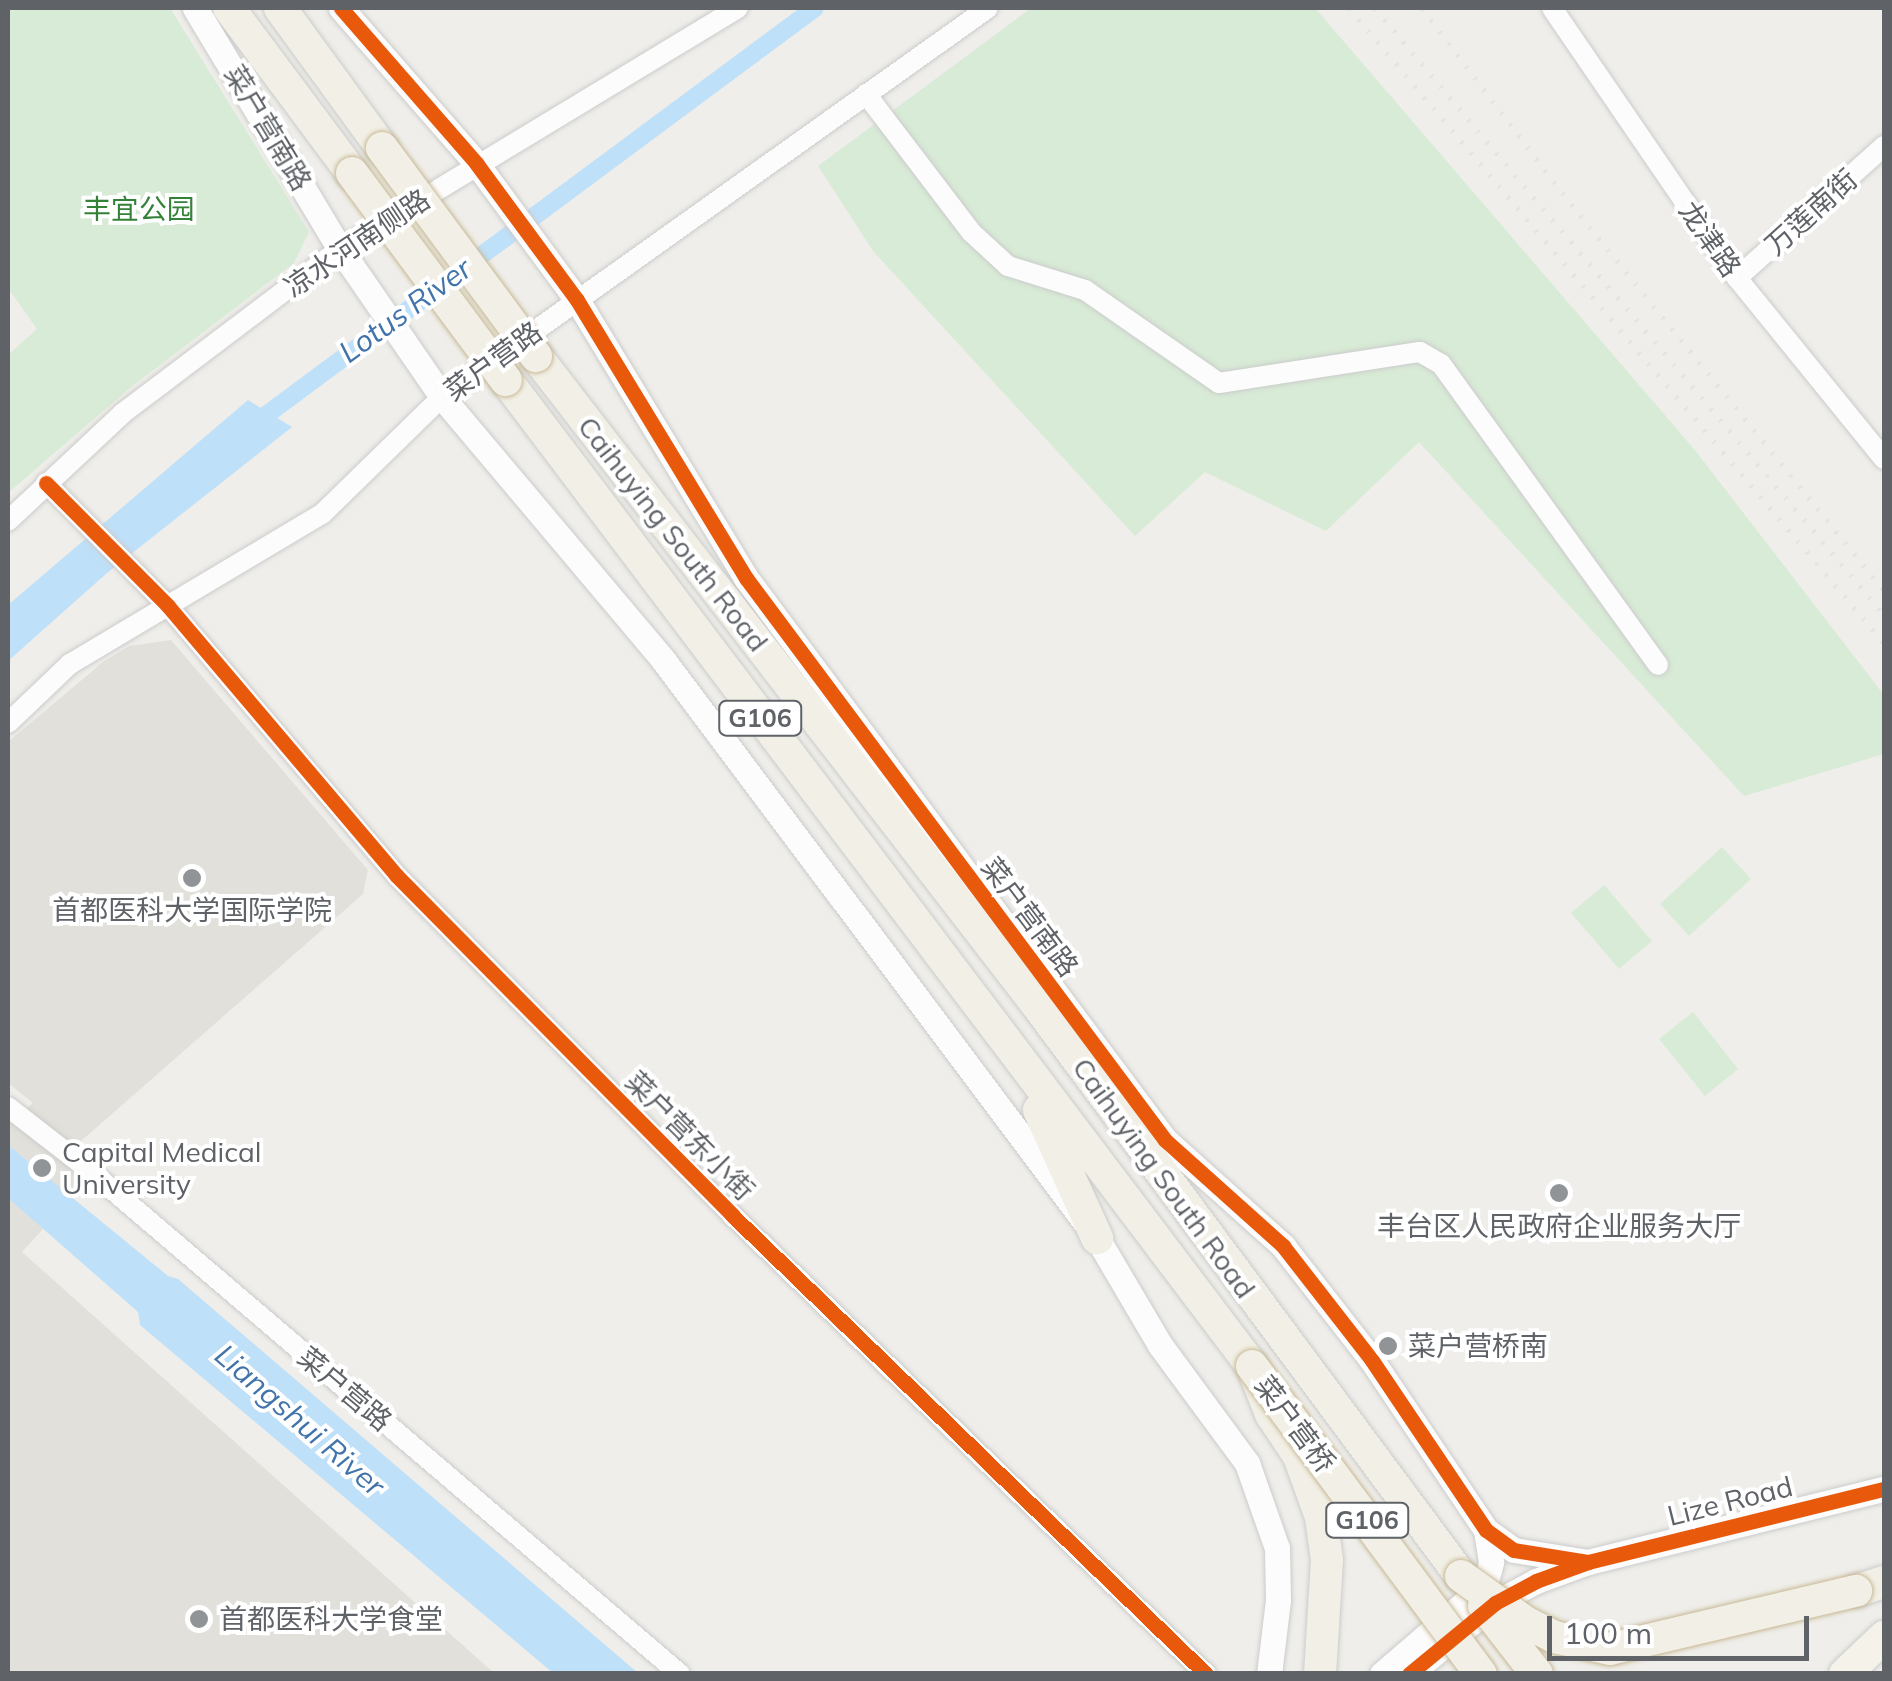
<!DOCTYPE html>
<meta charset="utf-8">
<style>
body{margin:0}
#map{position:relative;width:1892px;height:1681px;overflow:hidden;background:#efeeea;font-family:Mulish,"Noto Sans SC",sans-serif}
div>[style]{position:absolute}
.education>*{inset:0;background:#e2e0da}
.green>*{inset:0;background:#d8ebd6}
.water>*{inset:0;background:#bfe0f9}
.canal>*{height:18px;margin:-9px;padding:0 9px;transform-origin:9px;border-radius:9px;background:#bfe0f9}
.roads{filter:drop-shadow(0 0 2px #cbcccc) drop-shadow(0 0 2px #cbcccc)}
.minor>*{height:20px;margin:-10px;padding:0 10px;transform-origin:10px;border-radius:10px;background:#fdfcfc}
.tertiary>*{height:25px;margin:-12.5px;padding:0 12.5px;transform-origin:12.5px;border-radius:12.5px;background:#fdfcfc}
.primary>*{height:32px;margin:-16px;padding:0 16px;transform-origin:16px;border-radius:16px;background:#f4f2e9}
.trunk>*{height:32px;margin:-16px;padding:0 16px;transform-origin:16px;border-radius:16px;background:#f2f0e6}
.rail>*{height:5px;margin-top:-2.5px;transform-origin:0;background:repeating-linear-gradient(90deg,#e4e4e4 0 2.5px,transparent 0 14.5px)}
.bridges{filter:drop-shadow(0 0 2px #c8b996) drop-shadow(0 0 2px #c8b996)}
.trunk-bridge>*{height:32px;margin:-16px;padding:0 16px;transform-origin:16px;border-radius:16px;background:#f2f0e6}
.cycleway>*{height:15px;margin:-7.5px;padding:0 7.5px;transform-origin:7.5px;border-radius:7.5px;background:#e8590c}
.dots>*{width:28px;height:28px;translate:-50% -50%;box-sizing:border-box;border:5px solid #fff;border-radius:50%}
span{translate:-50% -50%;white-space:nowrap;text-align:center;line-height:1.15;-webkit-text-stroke:8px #fff;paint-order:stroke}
.shield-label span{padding:2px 8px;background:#fff;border:2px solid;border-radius:8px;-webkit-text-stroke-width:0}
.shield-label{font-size:25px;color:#5f6368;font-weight:700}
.street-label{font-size:28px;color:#5f6368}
.park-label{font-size:28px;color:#348238}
.poi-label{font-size:28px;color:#5f6368}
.left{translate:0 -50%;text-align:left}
.water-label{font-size:30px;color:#4174aa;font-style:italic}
.frame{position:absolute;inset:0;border:10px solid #5f6368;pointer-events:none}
.scale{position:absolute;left:1547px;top:1616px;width:262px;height:45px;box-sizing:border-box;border:5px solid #5f6368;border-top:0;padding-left:12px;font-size:30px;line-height:35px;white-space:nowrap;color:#5f6368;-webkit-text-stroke:8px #fff;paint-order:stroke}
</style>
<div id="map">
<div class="education">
<i style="clip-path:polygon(171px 640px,368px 870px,363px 894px,65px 1155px,87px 1181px,22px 1252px,494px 1673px,8px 1673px,8px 1126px,33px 1103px,8px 1083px,8px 742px,103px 662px,129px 646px)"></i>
</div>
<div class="green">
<i style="clip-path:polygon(8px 8px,170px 8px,309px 232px,294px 263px,131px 387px,8px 493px,8px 355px,37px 329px,8px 288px)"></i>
<i style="clip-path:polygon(1031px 8px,1315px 8px,1694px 449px,1884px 695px,1884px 754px,1744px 796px,1419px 442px,1326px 531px,1205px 472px,1135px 536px,873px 251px,818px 166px)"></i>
<i style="clip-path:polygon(1722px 847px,1751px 879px,1689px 936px,1660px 904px)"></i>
<i style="clip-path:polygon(1604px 885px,1652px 941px,1619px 969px,1571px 913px)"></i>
<i style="clip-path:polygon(1693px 1012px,1738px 1069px,1705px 1096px,1659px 1039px)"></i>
</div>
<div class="water">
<i style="clip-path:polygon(248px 400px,292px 427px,107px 573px,8px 661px,8px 605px)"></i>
<i style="clip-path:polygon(8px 1145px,168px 1276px,178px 1279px,638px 1673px,553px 1673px,140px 1325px,138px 1312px,8px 1198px)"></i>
</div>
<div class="canal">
<i style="left:250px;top:427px;width:703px;rotate:-36.56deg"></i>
</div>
<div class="roads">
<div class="minor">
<i style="left:1552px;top:8px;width:327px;rotate:55.6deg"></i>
<i style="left:1737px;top:278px;width:233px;rotate:50.9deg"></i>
<i style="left:866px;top:94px;width:173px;rotate:52.7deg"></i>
<i style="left:971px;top:232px;width:50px;rotate:42.6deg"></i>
<i style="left:1008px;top:266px;width:81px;rotate:17.3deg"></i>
<i style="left:1085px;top:290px;width:163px;rotate:34.8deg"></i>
<i style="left:1219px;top:383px;width:203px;rotate:-8.8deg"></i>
<i style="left:1420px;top:352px;width:24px;rotate:30deg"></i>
<i style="left:1441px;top:364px;width:371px;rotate:54.2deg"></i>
<i style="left:1737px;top:278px;width:198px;rotate:-41.9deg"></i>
<i style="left:46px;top:483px;width:173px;rotate:45.2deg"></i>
<i style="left:168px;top:606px;width:354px;rotate:49.7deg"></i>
<i style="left:397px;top:876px;width:477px;rotate:45.3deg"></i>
<i style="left:732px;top:1215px;width:660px;rotate:44.08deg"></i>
<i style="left:8px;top:521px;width:158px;rotate:-43.2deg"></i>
<i style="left:123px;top:413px;width:272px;rotate:-37.1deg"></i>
<i style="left:340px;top:249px;width:465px;rotate:-31.2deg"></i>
<i style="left:8px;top:723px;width:86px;rotate:-43.6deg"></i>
<i style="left:70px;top:664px;width:293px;rotate:-30.8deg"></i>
<i style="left:322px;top:514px;width:168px;rotate:-44.3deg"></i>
<i style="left:442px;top:397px;width:670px;rotate:-35.47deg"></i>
<i style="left:8px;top:1107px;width:101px;rotate:37.8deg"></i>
<i style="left:88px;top:1169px;width:778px;rotate:40.47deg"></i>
</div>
<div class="tertiary">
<i style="left:195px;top:8px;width:281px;rotate:59deg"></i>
<i style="left:340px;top:249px;width:180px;rotate:55.4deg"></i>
<i style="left:442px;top:397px;width:345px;rotate:49.9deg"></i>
<i style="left:664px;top:661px;width:721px;rotate:53.11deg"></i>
<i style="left:1097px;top:1238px;width:124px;rotate:59.5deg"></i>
<i style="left:1160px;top:1345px;width:147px;rotate:53.6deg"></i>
<i style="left:1247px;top:1463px;width:90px;rotate:70.6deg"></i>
<i style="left:1277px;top:1548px;width:52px;rotate:88.9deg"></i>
<i style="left:1278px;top:1600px;width:75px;rotate:96.9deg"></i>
<i style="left:341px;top:8px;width:206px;rotate:48.9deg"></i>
<i style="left:476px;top:163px;width:170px;rotate:53.6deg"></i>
<i style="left:577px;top:300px;width:325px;rotate:58.7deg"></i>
<i style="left:746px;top:578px;width:701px;rotate:53.29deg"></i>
<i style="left:1165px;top:1140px;width:159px;rotate:41.9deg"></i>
<i style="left:1283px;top:1246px;width:143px;rotate:52.1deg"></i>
<i style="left:1371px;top:1359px;width:206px;rotate:56.1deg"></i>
<i style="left:1486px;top:1530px;width:34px;rotate:36deg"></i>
<i style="left:1514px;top:1550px;width:75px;rotate:9.2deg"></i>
<i style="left:1382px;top:1674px;width:136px;rotate:-40.8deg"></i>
<i style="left:1485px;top:1585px;width:24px;rotate:-75deg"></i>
<i style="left:1491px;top:1562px;width:32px;rotate:-99deg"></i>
<i style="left:1409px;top:1674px;width:112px;rotate:-39.5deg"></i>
<i style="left:1495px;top:1603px;width:47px;rotate:-28.2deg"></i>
<i style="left:1536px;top:1581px;width:55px;rotate:-20.1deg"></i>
<i style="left:1588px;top:1562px;width:305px;rotate:-13.9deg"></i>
</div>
<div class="primary">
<i style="left:1845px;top:1674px;width:54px;rotate:-43.5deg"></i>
</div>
<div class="trunk">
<i style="left:229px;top:8px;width:206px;rotate:53.3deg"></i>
<i style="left:280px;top:8px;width:173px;rotate:53.9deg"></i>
<i style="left:536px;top:356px;width:821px;rotate:52.32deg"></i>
<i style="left:1038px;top:1006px;width:710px;rotate:53.42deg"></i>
<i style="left:506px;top:380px;width:1236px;rotate:52.89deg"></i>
<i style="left:1252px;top:1366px;width:52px;rotate:68.4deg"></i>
<i style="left:1271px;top:1414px;width:50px;rotate:56.3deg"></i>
<i style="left:1299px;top:1456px;width:65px;rotate:70.2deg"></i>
<i style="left:1321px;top:1517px;width:43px;rotate:82.1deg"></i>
<i style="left:1327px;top:1560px;width:114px;rotate:93.5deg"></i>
<i style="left:1039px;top:1110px;width:141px;rotate:65.6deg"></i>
<i style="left:1856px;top:1591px;width:29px;rotate:-18deg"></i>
</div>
</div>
<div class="rail">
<i style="left:1349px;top:8px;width:830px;rotate:49.89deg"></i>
<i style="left:1375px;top:8px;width:792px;rotate:50.02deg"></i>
<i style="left:1422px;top:8px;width:246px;rotate:52.8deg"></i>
<i style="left:1571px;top:204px;width:498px;rotate:51deg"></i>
</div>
<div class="bridges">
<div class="trunk-bridge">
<i style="left:382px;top:148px;width:259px;rotate:53.5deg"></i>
<i style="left:352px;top:173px;width:258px;rotate:53.4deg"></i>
<i style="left:1252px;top:1366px;width:384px;rotate:53.4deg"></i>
<i style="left:1461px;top:1576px;width:79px;rotate:35.7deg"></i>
<i style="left:1525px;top:1622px;width:33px;rotate:27deg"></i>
<i style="left:1554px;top:1637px;width:57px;rotate:12.1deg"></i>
<i style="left:1610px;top:1649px;width:253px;rotate:-13.3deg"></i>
<i style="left:1484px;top:1606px;width:86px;rotate:52.1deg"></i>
</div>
</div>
<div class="cycleway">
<i style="left:341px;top:8px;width:206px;rotate:48.9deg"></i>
<i style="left:476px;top:163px;width:170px;rotate:53.6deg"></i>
<i style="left:577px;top:300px;width:325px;rotate:58.7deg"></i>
<i style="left:746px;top:578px;width:701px;rotate:53.29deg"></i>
<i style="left:1165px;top:1140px;width:159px;rotate:41.9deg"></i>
<i style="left:1283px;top:1246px;width:143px;rotate:52.1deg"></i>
<i style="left:1371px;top:1359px;width:206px;rotate:56.1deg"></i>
<i style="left:1486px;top:1530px;width:34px;rotate:36deg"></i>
<i style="left:1514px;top:1550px;width:75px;rotate:9.2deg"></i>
<i style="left:46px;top:483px;width:173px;rotate:45.2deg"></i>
<i style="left:168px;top:606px;width:354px;rotate:49.7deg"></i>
<i style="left:397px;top:876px;width:477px;rotate:45.3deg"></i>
<i style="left:732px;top:1215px;width:660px;rotate:44.08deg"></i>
<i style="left:1409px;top:1674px;width:112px;rotate:-39.5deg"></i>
<i style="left:1495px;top:1603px;width:47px;rotate:-28.2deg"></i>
<i style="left:1536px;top:1581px;width:55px;rotate:-20.1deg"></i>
<i style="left:1588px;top:1562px;width:305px;rotate:-13.9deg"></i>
</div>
<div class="dots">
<i style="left:192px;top:878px;background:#919496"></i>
<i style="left:42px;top:1168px;background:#919496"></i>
<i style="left:1559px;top:1193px;background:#919496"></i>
<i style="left:1388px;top:1346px;background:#919496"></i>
<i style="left:199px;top:1619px;background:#919496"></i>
</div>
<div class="shield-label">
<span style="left:760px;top:718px">G106</span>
<span style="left:1367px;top:1520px">G106</span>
</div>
<div class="street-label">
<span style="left:268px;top:128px;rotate:59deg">菜户营南路</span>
<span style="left:1811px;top:212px;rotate:-42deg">万莲南街</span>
<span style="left:1710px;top:239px;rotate:55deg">龙津路</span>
<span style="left:357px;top:243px;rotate:-34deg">凉水河南侧路</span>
<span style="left:493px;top:361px;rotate:-36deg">菜户营路</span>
<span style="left:673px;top:534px;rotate:52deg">Caihuying South Road</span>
<span style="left:1030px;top:917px;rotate:53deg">菜户营南路</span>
<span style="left:690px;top:1136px;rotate:45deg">菜户营东小街</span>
<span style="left:1164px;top:1178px;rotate:54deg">Caihuying South Road</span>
<span style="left:345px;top:1389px;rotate:40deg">菜户营路</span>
<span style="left:1295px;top:1424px;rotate:53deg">菜户营桥</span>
<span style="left:1730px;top:1501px;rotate:-14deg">Lize Road</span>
</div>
<div class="park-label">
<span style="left:139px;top:209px">丰宜公园</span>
</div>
<div class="poi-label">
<span style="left:192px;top:910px">首都医科大学国际学院</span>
<span class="left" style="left:62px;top:1168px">Capital Medical<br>University</span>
<span style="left:1559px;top:1226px">丰台区人民政府企业服务大厅</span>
<span class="left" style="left:1408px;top:1346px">菜户营桥南</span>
<span class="left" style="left:219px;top:1619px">首都医科大学食堂</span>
</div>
<div class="water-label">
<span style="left:405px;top:310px;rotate:-36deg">Lotus River</span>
<span style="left:300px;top:1420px;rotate:41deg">Liangshui River</span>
</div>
<div class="frame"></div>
<div class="scale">100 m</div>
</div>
